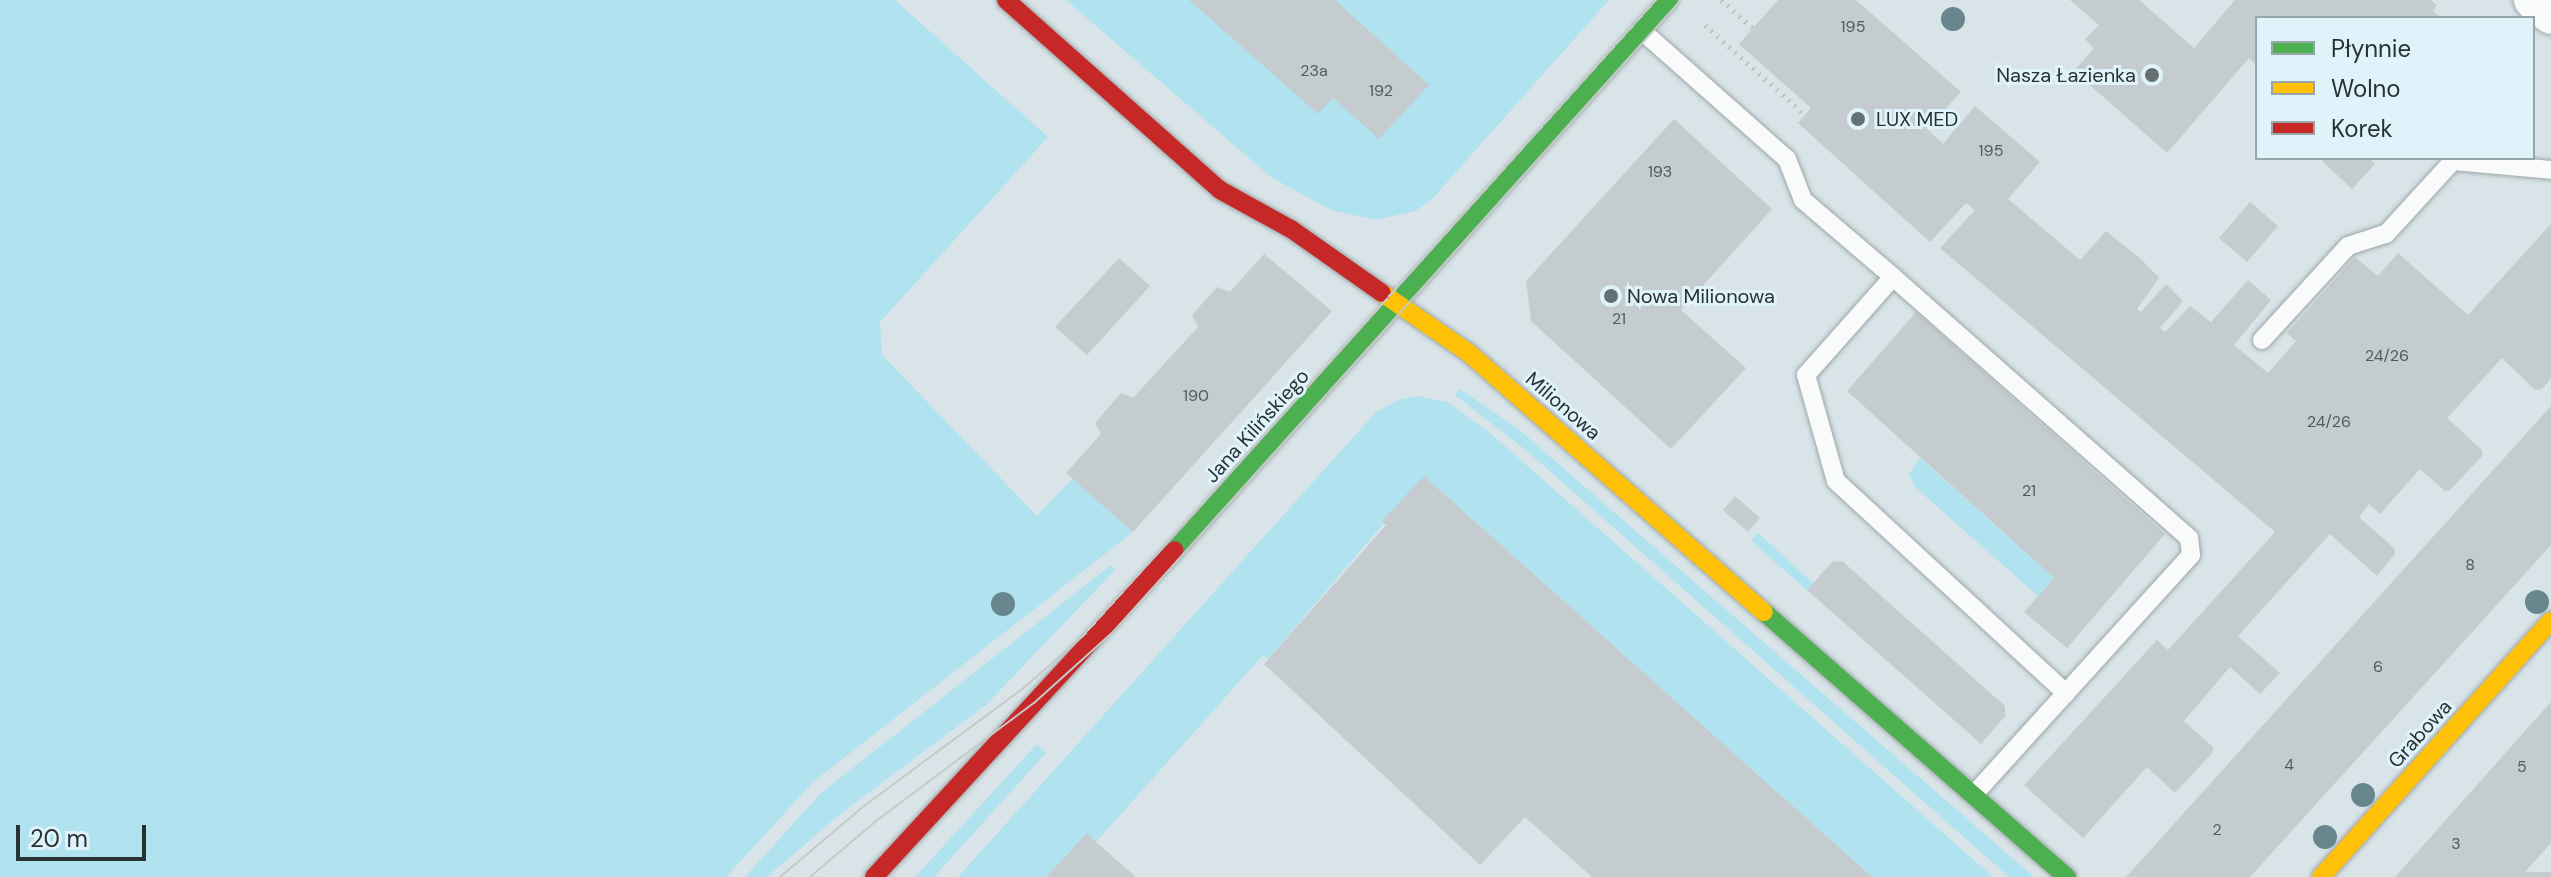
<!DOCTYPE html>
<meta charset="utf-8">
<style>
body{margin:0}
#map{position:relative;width:2551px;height:877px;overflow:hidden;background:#d8e4e7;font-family:"DM Sans",sans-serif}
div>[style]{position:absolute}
.green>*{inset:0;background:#b0e2ef}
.building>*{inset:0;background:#c4cccf}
.path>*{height:5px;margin-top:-2.5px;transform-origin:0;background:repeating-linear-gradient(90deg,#bfc2c3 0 2px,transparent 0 8px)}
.roads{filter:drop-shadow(0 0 2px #9ea6a9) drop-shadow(0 0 2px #9ea6a9)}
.lane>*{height:18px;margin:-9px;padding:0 9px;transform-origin:9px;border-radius:9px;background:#f9fbfb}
.street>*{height:38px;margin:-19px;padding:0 19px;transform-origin:19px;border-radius:19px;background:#f9fbfb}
.fast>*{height:18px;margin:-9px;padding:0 9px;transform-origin:9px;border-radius:9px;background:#4caf50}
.slow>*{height:18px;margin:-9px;padding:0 9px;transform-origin:9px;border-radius:9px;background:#ffc107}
.jam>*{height:18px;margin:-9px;padding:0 9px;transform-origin:9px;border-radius:9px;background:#c62828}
.tram>*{height:2px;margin:-1px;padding:0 1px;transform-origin:1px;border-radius:1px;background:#c5c9c9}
.trees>*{width:24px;height:24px;margin:-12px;border-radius:50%;background:#67868d}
.dots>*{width:22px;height:22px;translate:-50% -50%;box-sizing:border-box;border:4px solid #dff4fa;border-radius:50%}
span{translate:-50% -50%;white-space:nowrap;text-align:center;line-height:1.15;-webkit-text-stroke:6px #dff4fa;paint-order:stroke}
.number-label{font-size:16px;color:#50595c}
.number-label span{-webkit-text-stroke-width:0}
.poi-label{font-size:20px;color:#283133}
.right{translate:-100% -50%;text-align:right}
.left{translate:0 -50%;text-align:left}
.street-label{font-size:20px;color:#283133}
.legend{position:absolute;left:2255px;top:16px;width:280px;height:144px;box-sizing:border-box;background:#dff4fa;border:2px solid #96a6aa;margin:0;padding:10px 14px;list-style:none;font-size:24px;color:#283133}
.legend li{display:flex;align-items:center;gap:16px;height:40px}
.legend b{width:40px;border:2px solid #96a6aa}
.scale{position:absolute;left:16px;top:825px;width:130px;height:36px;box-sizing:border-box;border:4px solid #283133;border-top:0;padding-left:10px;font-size:24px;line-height:28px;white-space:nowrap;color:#283133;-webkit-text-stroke:6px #dff4fa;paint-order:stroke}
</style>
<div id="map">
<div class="green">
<i style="clip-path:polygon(0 0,895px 0,1048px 137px,880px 322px,882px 355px,1037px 516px,1073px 478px,1133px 532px,813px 782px,726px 877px,0 877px)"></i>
<i style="clip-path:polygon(1066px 0,1609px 0,1432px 199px,1415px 211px,1376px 220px,1331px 210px,1271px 177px)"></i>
<i style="clip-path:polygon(1460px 389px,1517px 428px,2034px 877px,2009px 877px,1527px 451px,1455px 395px)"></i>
<i style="clip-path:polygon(1417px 396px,1448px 402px,1490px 433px,1993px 877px,1872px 877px,1424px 476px,1268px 659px,1263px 655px,1096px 842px,1086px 834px,1046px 877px,958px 877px,1376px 412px,1398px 400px)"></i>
<i style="clip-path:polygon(1920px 458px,2054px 578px,2038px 596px,1915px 487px,1909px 474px)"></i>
<i style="clip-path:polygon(1758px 533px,1813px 583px,1807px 590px,1751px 541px)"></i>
<i style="clip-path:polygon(1110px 566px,1114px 567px,1113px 572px,987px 704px,839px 815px,767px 877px,745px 877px,821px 793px)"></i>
<i style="clip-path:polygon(1037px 744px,1046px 753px,934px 877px,915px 877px)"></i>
</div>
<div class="building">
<i style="clip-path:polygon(1189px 0,1335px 0,1429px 85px,1379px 139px,1333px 98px,1318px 114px)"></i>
<i style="clip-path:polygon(1778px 0,1856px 0,1961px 92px,1927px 129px,1943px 144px,1975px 106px,2040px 162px,2008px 199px,2080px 260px,2106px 231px,2141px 259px,2159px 278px,2137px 309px,2141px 312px,2166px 284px,2183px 301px,2160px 328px,2165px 332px,2190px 306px,2211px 322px,2248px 280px,2271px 300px,2234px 345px,2268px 373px,2296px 341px,2287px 333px,2355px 257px,2378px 276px,2398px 253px,2468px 315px,2551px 224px,2551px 378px,2542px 389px,2535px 390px,2502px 358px,2447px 418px,2482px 450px,2482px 456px,2450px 490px,2445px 491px,2420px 469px,2380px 514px,2369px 504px,2359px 517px,2395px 549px,2395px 554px,2377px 576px,2330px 534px,2238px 636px,2280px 673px,2260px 694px,2230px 667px,2184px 721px,2213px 747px,2213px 752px,2175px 793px,2147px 767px,2083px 838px,2024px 785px,2157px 640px,2168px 650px,2275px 532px,1940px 248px,1975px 210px,1966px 203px,1930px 242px,1798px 123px,1811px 108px,1739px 44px)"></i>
<i style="clip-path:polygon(2070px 0,2139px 0,2194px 48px,2235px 0,2431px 0,2437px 5px,2433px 11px,2441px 18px,2257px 18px,2257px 65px,2249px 58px,2167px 153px,2074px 71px,2094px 48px,2085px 39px,2099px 25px)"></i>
<i style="clip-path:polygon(1674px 119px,1772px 209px,1681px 310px,1746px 368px,1671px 449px,1531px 321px,1526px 281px)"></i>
<i style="clip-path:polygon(2324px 158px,2368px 158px,2375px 164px,2352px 189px,2322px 161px)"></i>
<i style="clip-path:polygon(2250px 202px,2278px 226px,2247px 262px,2219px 238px)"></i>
<i style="clip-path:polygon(1264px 254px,1332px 311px,1133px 532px,1066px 473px,1101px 434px,1095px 423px,1121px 393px,1133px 398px,1198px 327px,1192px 315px,1217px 287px,1230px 292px)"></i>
<i style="clip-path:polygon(1119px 258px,1150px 286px,1087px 355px,1055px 327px)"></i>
<i style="clip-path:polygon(1916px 312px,2165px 534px,2067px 648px,2024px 612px,2054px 578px,1847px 391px)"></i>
<i style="clip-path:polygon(2551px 406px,2551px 545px,2250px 877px,2126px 877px)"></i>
<i style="clip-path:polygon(1424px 476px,1872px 877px,1592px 877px,1525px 817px,1480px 865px,1264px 664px,1386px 525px,1382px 521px)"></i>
<i style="clip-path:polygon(1735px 496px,1760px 518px,1748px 532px,1723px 510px)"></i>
<i style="clip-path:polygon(1842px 561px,2005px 706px,2005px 716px,1981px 744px,1807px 590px,1832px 562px)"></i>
<i style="clip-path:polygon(2551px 702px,2551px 843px,2525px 872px,2551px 872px,2551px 877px,2395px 877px)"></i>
<i style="clip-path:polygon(1087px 833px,1096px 842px,1136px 877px,1046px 877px)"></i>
</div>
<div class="path">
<i style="left:1721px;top:0;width:43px;rotate:41.2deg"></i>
<i style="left:1705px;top:25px;width:135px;rotate:42deg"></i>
</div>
<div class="roads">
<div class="lane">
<i style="left:1641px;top:30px;width:195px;rotate:41.5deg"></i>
<i style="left:1787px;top:159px;width:44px;rotate:68.7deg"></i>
<i style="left:1803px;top:200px;width:118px;rotate:40.5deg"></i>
<i style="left:1893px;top:277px;width:131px;rotate:131.6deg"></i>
<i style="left:1806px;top:375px;width:110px;rotate:74.2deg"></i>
<i style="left:1836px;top:481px;width:313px;rotate:42.7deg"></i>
<i style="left:1893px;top:277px;width:395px;rotate:41.4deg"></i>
<i style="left:2189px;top:538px;width:17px;rotate:83deg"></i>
<i style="left:2191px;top:555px;width:324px;rotate:132.2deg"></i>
<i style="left:2262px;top:340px;width:127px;rotate:-47.5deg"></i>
<i style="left:2348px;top:246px;width:40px;rotate:-18deg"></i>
<i style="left:2386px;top:234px;width:99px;rotate:-47.5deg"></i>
<i style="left:2453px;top:161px;width:98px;rotate:5.2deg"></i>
</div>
<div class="street">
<i style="left:2533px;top:0;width:23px;rotate:40deg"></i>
</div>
<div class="fast">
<i style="left:1175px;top:550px;width:739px;rotate:-48.07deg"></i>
<i style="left:1764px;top:612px;width:403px;rotate:41.2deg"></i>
</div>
<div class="slow">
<i style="left:1382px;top:293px;width:107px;rotate:34.7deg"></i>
<i style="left:1470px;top:354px;width:391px;rotate:41.3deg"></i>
<i style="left:2321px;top:877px;width:344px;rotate:-48.1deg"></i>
</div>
<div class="jam">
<i style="left:1006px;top:0;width:286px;rotate:41.6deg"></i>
<i style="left:1220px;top:190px;width:81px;rotate:28.8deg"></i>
<i style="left:1291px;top:229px;width:111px;rotate:35.1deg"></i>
<i style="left:874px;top:877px;width:444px;rotate:-47.4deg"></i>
</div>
</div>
<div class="tram">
<i style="left:780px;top:877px;width:110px;rotate:-40.2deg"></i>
<i style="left:864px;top:806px;width:195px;rotate:-36.5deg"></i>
<i style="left:1021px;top:690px;width:82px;rotate:-41.1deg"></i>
<i style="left:1083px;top:636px;width:856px;rotate:-47.98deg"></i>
<i style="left:810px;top:877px;width:87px;rotate:-40.3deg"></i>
<i style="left:876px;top:821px;width:197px;rotate:-36.8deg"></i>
<i style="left:1034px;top:703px;width:108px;rotate:-42deg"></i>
<i style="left:1114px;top:631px;width:848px;rotate:-48.06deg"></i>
</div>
<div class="trees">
<i style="left:1953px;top:19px"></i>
<i style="left:2537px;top:602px"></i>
<i style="left:1003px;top:604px"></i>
<i style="left:2363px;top:795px"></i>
<i style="left:2325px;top:837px"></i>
</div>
<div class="dots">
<i style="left:2152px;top:75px;background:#667072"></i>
<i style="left:1858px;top:119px;background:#667072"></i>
<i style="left:1611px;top:296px;background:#667072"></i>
</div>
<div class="number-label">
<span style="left:1853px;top:27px">195</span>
<span style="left:1314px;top:71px">23a</span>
<span style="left:1381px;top:91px">192</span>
<span style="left:1991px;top:151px">195</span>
<span style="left:1660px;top:172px">193</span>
<span style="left:1619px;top:319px">21</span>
<span style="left:2387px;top:356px">24/26</span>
<span style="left:1196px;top:396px">190</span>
<span style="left:2329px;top:422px">24/26</span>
<span style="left:2029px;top:491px">21</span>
<span style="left:2470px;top:565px">8</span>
<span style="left:2378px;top:667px">6</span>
<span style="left:2289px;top:765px">4</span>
<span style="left:2522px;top:767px">5</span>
<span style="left:2217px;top:830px">2</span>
<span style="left:2456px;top:844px">3</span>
</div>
<div class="poi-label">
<span class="right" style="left:2136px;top:75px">Nasza Łazienka</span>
<span class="left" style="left:1876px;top:119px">LUX MED</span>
<span class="left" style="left:1627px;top:296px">Nowa Milionowa</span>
</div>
<div class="street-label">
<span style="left:1563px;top:406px;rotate:41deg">Milionowa</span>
<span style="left:1257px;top:426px;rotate:-48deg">Jana Kilińskiego</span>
<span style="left:2420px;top:734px;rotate:-48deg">Grabowa</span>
</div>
<ul class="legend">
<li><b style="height:10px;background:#4caf50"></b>Płynnie</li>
<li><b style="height:10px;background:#ffc107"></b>Wolno</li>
<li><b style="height:10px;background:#c62828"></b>Korek</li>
</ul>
<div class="scale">20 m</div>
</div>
